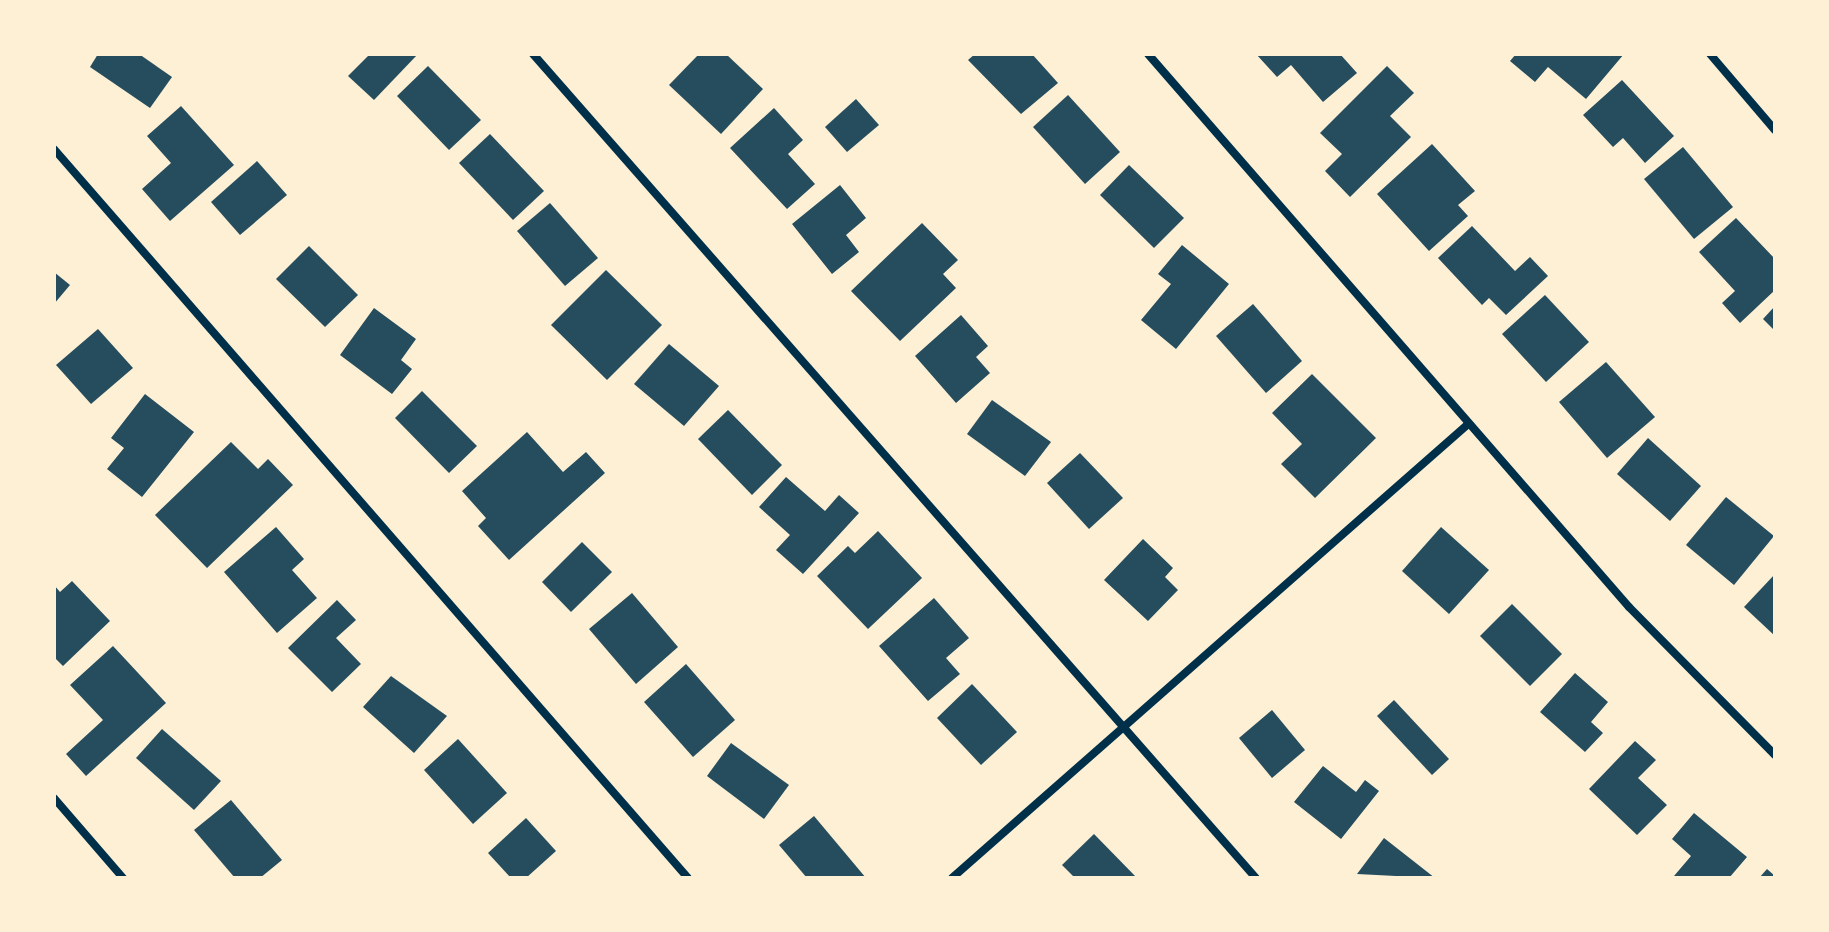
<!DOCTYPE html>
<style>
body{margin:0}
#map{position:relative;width:1829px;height:932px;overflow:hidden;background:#fdf0d5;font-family:"Roboto Serif",serif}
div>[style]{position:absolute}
.building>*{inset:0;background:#264d5e}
.minor>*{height:8px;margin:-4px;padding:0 4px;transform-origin:4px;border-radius:4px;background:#003049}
span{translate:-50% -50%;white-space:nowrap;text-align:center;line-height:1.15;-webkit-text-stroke:8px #fdf0d5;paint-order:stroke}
.frame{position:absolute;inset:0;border:56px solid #fdf0d5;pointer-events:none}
</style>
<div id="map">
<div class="building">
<i style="clip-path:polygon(98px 54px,139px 54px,172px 77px,150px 108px,90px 67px)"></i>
<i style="clip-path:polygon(370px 54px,418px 54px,374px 100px,348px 76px)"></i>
<i style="clip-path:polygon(699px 54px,726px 54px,763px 89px,721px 134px,669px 85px)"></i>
<i style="clip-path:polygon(975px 54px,1032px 54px,1058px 83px,1021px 114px,968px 60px)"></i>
<i style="clip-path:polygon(1256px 54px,1340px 54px,1357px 73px,1323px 102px,1291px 65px,1277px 77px)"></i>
<i style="clip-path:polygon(1516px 54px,1624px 54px,1586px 99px,1548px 67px,1535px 82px,1510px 61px)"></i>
<i style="clip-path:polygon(428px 66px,481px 120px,449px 150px,397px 96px)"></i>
<i style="clip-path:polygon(1387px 66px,1414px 93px,1390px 116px,1411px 137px,1350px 197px,1325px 171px,1342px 154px,1320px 133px)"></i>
<i style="clip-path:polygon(1622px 80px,1674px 136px,1645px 163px,1623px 138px,1613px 147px,1583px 115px)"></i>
<i style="clip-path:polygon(1068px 95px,1120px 152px,1085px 184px,1033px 127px)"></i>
<i style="clip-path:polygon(856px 99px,879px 125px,847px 152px,825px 127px)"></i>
<i style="clip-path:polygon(181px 106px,234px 165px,170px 221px,142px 189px,171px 163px,147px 136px)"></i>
<i style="clip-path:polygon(774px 108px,803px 140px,788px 154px,815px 184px,787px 209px,730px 148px)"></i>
<i style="clip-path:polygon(490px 134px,544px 191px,513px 220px,459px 163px)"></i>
<i style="clip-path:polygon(1432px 144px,1475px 191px,1458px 205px,1468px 216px,1429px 251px,1377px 194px)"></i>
<i style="clip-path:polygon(1683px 147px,1733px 207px,1694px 239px,1644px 179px)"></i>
<i style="clip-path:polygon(257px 161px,287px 195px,240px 235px,211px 202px)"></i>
<i style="clip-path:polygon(1129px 165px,1184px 218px,1154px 248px,1100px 195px)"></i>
<i style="clip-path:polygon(840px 185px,866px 218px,846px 235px,859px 252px,832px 274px,792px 224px)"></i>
<i style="clip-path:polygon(550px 203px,598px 258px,565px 286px,517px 231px)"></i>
<i style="clip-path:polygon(1736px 218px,1775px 259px,1775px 290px,1740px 323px,1722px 303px,1735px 291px,1699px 252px)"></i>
<i style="clip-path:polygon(922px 223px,958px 260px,943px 274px,956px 288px,900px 341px,851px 291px)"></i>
<i style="clip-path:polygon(1472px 226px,1515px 271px,1530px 257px,1548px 276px,1506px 315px,1489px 298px,1482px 305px,1438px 258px)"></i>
<i style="clip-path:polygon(1182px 245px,1229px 284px,1176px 349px,1141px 320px,1171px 284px,1158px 274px)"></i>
<i style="clip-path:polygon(309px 246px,358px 295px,325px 327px,276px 279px)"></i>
<i style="clip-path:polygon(606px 270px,662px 325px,607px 380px,551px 325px)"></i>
<i style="clip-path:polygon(54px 272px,70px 285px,54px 304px)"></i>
<i style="clip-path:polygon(1545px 295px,1589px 342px,1546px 382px,1502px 334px)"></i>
<i style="clip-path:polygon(1253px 304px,1302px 361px,1266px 393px,1216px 336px)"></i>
<i style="clip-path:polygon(1775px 306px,1775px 331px,1763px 319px)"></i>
<i style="clip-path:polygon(374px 308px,416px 339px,401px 360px,412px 369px,392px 394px,340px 355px)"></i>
<i style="clip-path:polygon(961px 315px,988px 346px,976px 357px,990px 373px,956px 403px,915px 356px)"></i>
<i style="clip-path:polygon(98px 329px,133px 368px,91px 404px,56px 365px)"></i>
<i style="clip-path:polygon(669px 344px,719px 386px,684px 426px,634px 384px)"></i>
<i style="clip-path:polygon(1606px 362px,1655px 417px,1607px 458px,1559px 402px)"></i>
<i style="clip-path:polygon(1312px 374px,1376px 438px,1315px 498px,1281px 464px,1302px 444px,1272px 413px)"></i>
<i style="clip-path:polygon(422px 391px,477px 446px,449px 473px,395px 418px)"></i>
<i style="clip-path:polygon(145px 394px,194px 432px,142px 497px,107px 469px,124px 448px,111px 438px)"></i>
<i style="clip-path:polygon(992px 400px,1051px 442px,1025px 476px,967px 434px)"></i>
<i style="clip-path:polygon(728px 410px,782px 465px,752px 495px,698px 439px)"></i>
<i style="clip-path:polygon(527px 432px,563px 472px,586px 452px,605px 473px,509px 560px,478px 526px,486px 518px,462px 491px)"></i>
<i style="clip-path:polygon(1648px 438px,1701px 486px,1670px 521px,1617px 474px)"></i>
<i style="clip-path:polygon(231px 442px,258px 469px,268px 459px,293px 485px,207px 568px,155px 515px)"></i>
<i style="clip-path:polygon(1080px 453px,1123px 498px,1089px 529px,1047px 483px)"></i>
<i style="clip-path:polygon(786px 477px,825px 511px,839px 495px,859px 513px,803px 574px,776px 550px,790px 535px,759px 507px)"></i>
<i style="clip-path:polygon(1726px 497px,1774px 536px,1734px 585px,1686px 545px)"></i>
<i style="clip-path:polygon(276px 527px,304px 559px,292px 570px,317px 598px,277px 633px,224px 572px)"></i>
<i style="clip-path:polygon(1441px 527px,1489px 570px,1449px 614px,1402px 571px)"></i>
<i style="clip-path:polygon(878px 531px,922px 578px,868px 629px,817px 576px,848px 546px,855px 553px)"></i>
<i style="clip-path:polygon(1143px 539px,1173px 568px,1165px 577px,1178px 590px,1148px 621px,1104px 580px)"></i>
<i style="clip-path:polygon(582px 542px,612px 572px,571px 612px,542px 582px)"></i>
<i style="clip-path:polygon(1775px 574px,1775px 636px,1744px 607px)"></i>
<i style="clip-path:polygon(72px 581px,110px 621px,63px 666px,54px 657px,54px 585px,60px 592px)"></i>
<i style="clip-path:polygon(632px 593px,678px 647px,636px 684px,589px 629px)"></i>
<i style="clip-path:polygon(934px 598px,969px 638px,946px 658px,960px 674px,928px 701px,879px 646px)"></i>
<i style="clip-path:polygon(337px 600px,356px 620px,336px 638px,361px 664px,332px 692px,288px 648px)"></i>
<i style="clip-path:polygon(1512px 604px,1562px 654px,1530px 686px,1480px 636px)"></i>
<i style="clip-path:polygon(113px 646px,166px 703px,86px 776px,66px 754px,103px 720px,70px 685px)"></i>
<i style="clip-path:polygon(686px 664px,735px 720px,693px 757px,644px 702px)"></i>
<i style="clip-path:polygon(1575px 673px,1608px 702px,1591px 722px,1603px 733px,1585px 752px,1540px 712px)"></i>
<i style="clip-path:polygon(391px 676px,447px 716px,414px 753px,363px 707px)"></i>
<i style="clip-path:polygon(972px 684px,1017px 732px,981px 765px,937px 718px)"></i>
<i style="clip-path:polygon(1394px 700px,1449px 759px,1432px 775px,1377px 716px)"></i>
<i style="clip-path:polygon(1272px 710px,1305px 750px,1272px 778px,1239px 738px)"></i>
<i style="clip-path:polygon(162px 729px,221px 781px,194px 810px,136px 758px)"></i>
<i style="clip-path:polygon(458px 739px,507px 793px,473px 824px,424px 770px)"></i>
<i style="clip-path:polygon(1635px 741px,1656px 760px,1638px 778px,1667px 805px,1637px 835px,1589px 789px)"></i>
<i style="clip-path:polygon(731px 743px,789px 785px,764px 819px,707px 776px)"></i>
<i style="clip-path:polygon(1323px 766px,1356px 792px,1365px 780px,1379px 791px,1341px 839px,1294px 802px)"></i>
<i style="clip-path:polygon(231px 800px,282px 860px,260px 878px,235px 878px,194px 830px)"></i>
<i style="clip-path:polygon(1694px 813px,1747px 857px,1729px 878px,1674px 876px,1691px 856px,1672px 839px)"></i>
<i style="clip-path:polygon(814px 816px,866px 878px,807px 878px,779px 845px)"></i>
<i style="clip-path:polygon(526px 818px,556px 851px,526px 878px,511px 878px,488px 853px)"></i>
<i style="clip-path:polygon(1094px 834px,1137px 878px,1075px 878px,1062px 865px)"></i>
<i style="clip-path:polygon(1384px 838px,1435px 878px,1357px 874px)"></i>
<i style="clip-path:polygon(1767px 869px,1775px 876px,1775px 878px,1759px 878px)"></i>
</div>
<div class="minor">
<i style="left:533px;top:54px;width:1096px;rotate:48.74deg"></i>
<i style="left:1148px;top:54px;width:733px;rotate:48.98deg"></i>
<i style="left:1629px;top:607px;width:208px;rotate:45.4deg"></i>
<i style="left:1710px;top:54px;width:100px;rotate:49.5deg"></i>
<i style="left:54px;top:149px;width:966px;rotate:48.99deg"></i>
<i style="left:54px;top:798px;width:106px;rotate:49.2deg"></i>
<i style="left:952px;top:878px;width:686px;rotate:-41.34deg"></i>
</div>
<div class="frame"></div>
</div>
